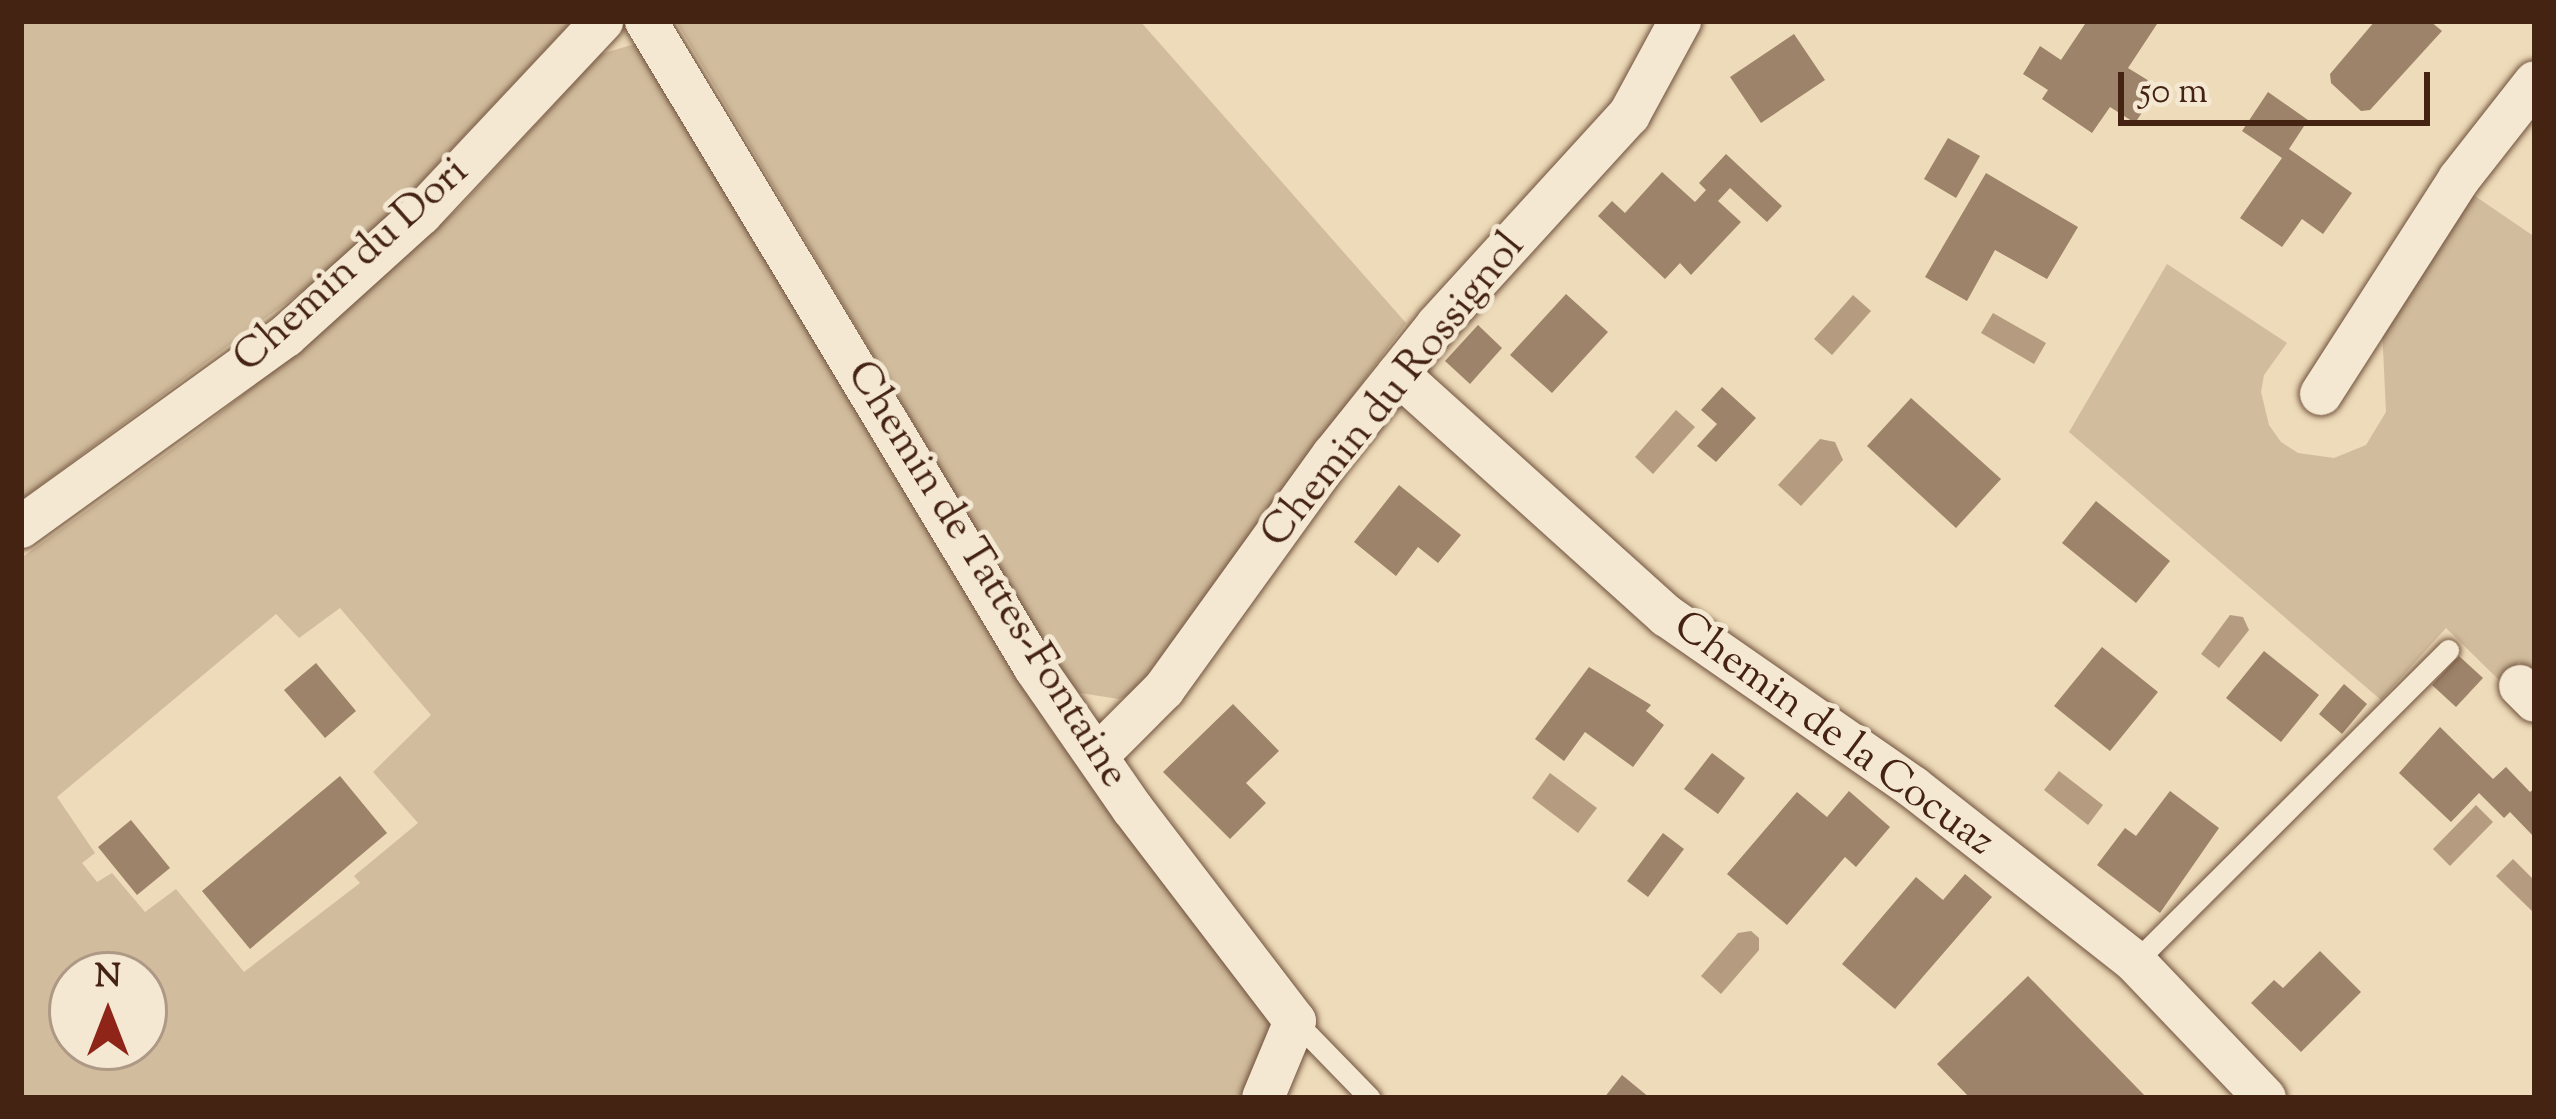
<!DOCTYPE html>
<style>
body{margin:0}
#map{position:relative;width:2556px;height:1119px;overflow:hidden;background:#eedbb9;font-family:"Sorts Mill Goudy",serif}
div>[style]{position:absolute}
.green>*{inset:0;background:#d1bc9d}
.water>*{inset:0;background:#b59c81}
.building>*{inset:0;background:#9d8369}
.roads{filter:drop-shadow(0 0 3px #6f513c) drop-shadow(0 0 3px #6f513c)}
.service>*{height:21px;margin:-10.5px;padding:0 10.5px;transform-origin:10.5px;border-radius:10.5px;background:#f4e8d2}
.minor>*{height:42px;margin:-21px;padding:0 21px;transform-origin:21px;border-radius:21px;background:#f4e8d2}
span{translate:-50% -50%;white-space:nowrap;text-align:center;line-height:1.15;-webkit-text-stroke:10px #f4e8d2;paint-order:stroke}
.street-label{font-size:42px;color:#452313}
.frame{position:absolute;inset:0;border:24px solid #452313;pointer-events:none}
.north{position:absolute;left:48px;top:951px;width:120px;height:120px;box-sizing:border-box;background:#f4e8d2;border:3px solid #ae9986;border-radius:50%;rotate:0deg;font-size:33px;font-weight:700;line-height:48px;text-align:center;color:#452313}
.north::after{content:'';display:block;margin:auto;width:42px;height:54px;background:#8f2418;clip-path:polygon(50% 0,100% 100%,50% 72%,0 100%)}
.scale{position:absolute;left:2118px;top:72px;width:312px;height:54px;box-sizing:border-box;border:6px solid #452313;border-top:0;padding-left:15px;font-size:36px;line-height:42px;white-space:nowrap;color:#452313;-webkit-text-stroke:9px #f4e8d2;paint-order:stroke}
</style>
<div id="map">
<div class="green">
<i style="clip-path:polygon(21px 21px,572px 21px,357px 250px,21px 500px)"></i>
<i style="clip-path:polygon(676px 21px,1140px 21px,1406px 323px,1134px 693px,1119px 699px,1080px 693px,1059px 670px)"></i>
<i style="clip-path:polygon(evenodd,638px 43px,1050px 729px,1167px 885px,1282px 1024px,1245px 1098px,21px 1098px,21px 558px,199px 430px,314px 337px,459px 208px,601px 54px,638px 43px,340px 608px,431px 715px,373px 772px,418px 823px,354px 876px,360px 883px,244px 972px,176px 889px,145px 912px,112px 873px,97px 882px,82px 863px,95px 853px,57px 797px,276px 614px,299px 638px,340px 608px,638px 43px,72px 975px,144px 975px,144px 1047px,72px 1047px,72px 975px)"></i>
<i style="clip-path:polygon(2469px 192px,2535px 237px,2535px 677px,2519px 662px,2500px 681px,2446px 628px,2381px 700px,2069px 432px,2167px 264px,2287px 343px,2264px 375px,2261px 392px,2269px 425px,2281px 442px,2298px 453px,2334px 458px,2366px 445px,2386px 412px,2382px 327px)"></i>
</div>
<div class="water">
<i style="clip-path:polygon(1853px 295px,1871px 311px,1832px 355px,1814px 339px)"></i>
<i style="clip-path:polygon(1993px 313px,2046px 343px,2034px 364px,1981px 333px)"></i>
<i style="clip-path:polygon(1676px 410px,1695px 427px,1653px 474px,1635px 457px)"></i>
<i style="clip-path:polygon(1820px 439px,1835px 442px,1843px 460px,1801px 506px,1778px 485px)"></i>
<i style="clip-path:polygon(2230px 615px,2243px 617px,2249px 630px,2219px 668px,2201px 654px)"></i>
<i style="clip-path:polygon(2059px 771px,2103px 805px,2088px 825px,2044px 790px)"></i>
<i style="clip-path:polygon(1550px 773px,1597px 808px,1578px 833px,1532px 798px)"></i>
<i style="clip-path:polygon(2476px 805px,2493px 822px,2450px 866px,2433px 849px)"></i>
<i style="clip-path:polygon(2513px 859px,2535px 881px,2532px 911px,2496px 876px)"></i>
<i style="clip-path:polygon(1751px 931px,1759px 938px,1759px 950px,1721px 994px,1701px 976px,1738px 933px)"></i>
</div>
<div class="building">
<i style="clip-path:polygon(2087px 21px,2159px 21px,2128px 68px,2159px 87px,2135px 123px,2110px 107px,2092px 133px,2042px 99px,2048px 90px,2023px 74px,2040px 46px,2061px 60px)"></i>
<i style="clip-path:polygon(2375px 21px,2430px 21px,2442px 31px,2370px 110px,2361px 111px,2331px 83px,2330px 74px)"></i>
<i style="clip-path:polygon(1794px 34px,1825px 80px,1761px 123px,1730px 77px)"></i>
<i style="clip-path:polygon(2268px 92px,2308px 120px,2289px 149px,2352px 193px,2323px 234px,2302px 219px,2282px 247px,2240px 218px,2282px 158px,2242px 131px)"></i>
<i style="clip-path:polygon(1948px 138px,1980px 156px,1956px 198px,1924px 179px)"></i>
<i style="clip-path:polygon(1726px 154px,1782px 206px,1767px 222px,1730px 188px,1718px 201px,1741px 222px,1691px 275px,1680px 263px,1665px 279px,1598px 216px,1612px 201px,1625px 213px,1662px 172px,1695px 202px,1706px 190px,1699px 183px)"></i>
<i style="clip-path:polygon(1986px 173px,2078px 227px,2047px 279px,1995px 250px,1967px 301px,1925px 277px)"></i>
<i style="clip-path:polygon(1566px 294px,1608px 332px,1552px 393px,1510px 355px)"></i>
<i style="clip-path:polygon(1478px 325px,1502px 348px,1470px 384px,1445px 361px)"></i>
<i style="clip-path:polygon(1722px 387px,1756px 418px,1716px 462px,1697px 446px,1717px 424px,1701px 410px)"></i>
<i style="clip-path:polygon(1911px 398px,2001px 479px,1956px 528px,1867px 446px)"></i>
<i style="clip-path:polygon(1399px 485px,1461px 535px,1438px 563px,1418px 547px,1396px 576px,1354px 542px)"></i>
<i style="clip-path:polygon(2096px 501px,2170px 561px,2136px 603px,2062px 543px)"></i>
<i style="clip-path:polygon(2102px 647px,2158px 692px,2110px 751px,2054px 706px)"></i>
<i style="clip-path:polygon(2264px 651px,2319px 695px,2281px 742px,2226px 698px)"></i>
<i style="clip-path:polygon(2459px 656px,2483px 678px,2456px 707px,2432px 685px)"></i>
<i style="clip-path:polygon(316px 663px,356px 711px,325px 738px,284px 690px)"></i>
<i style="clip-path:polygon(1589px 667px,1651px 705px,1646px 711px,1664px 725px,1633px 767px,1585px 732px,1564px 761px,1535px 739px)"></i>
<i style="clip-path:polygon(2344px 684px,2367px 704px,2342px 734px,2319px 714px)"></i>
<i style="clip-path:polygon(1233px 704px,1279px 751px,1246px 783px,1266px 803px,1230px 839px,1163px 772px)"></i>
<i style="clip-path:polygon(2440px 727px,2493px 779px,2506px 767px,2530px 792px,2535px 788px,2535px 838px,2510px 812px,2504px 818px,2479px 793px,2451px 822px,2399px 773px)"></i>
<i style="clip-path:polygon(1712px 753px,1745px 778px,1718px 814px,1684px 789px)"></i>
<i style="clip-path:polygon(340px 776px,387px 833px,250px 949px,202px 891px)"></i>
<i style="clip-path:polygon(1849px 791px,1890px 827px,1856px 867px,1845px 857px,1787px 925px,1727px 874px,1797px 792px,1827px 817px)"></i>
<i style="clip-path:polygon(2170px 791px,2219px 828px,2160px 913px,2097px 865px,2125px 828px,2136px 836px)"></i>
<i style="clip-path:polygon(131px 820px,170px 868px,137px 895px,98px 847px)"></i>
<i style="clip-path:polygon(1663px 833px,1684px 849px,1648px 897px,1627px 881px)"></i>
<i style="clip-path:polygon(1965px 874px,1992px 897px,1895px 1009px,1842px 964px,1916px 877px,1943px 900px)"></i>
<i style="clip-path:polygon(2320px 951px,2361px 992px,2301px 1052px,2251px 1003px,2274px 980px,2283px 988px)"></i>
<i style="clip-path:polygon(2028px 976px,2147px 1098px,1970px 1098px,1937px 1064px)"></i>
<i style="clip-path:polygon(1622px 1075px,1650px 1098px,1604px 1098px)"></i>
</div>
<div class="roads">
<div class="service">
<i style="left:2135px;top:962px;width:442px;rotate:-44.9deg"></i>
<i style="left:1295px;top:1021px;width:107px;rotate:45.8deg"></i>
</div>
<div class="minor">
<i style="left:646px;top:21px;width:755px;rotate:58.98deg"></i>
<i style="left:1035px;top:668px;width:170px;rotate:55.3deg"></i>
<i style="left:1132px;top:808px;width:268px;rotate:52.6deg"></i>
<i style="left:1295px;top:1021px;width:83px;rotate:112.6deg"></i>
<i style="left:1398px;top:374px;width:362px;rotate:42deg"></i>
<i style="left:1667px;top:616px;width:300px;rotate:34.8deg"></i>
<i style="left:1913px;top:787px;width:283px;rotate:38.2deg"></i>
<i style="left:2135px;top:962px;width:188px;rotate:46.3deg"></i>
<i style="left:2321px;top:394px;width:255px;rotate:-57.3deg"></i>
<i style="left:2459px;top:179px;width:123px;rotate:-51.9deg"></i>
<i style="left:21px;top:527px;width:327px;rotate:-35.8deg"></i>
<i style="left:286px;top:336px;width:182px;rotate:-42.1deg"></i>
<i style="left:421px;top:214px;width:265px;rotate:-46.8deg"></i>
<i style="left:2520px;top:686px;width:21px;rotate:45deg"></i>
<i style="left:1098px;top:755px;width:93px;rotate:-45deg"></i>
<i style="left:1164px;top:689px;width:289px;rotate:-54.2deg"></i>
<i style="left:1333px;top:455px;width:166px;rotate:-51.3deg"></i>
<i style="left:1437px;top:325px;width:285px;rotate:-47.6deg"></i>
<i style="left:1629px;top:115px;width:107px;rotate:-61.5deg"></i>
</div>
</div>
<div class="street-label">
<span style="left:352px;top:266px;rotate:-42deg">Chemin du Dori</span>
<span style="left:1394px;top:391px;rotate:-51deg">Chemin du Rossignol</span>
<span style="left:986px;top:575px;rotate:58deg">Chemin de Tattes-Fontaine</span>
<span style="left:1833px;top:735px;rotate:36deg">Chemin de la Cocuaz</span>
</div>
<div class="frame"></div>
<div class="north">N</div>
<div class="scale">50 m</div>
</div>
